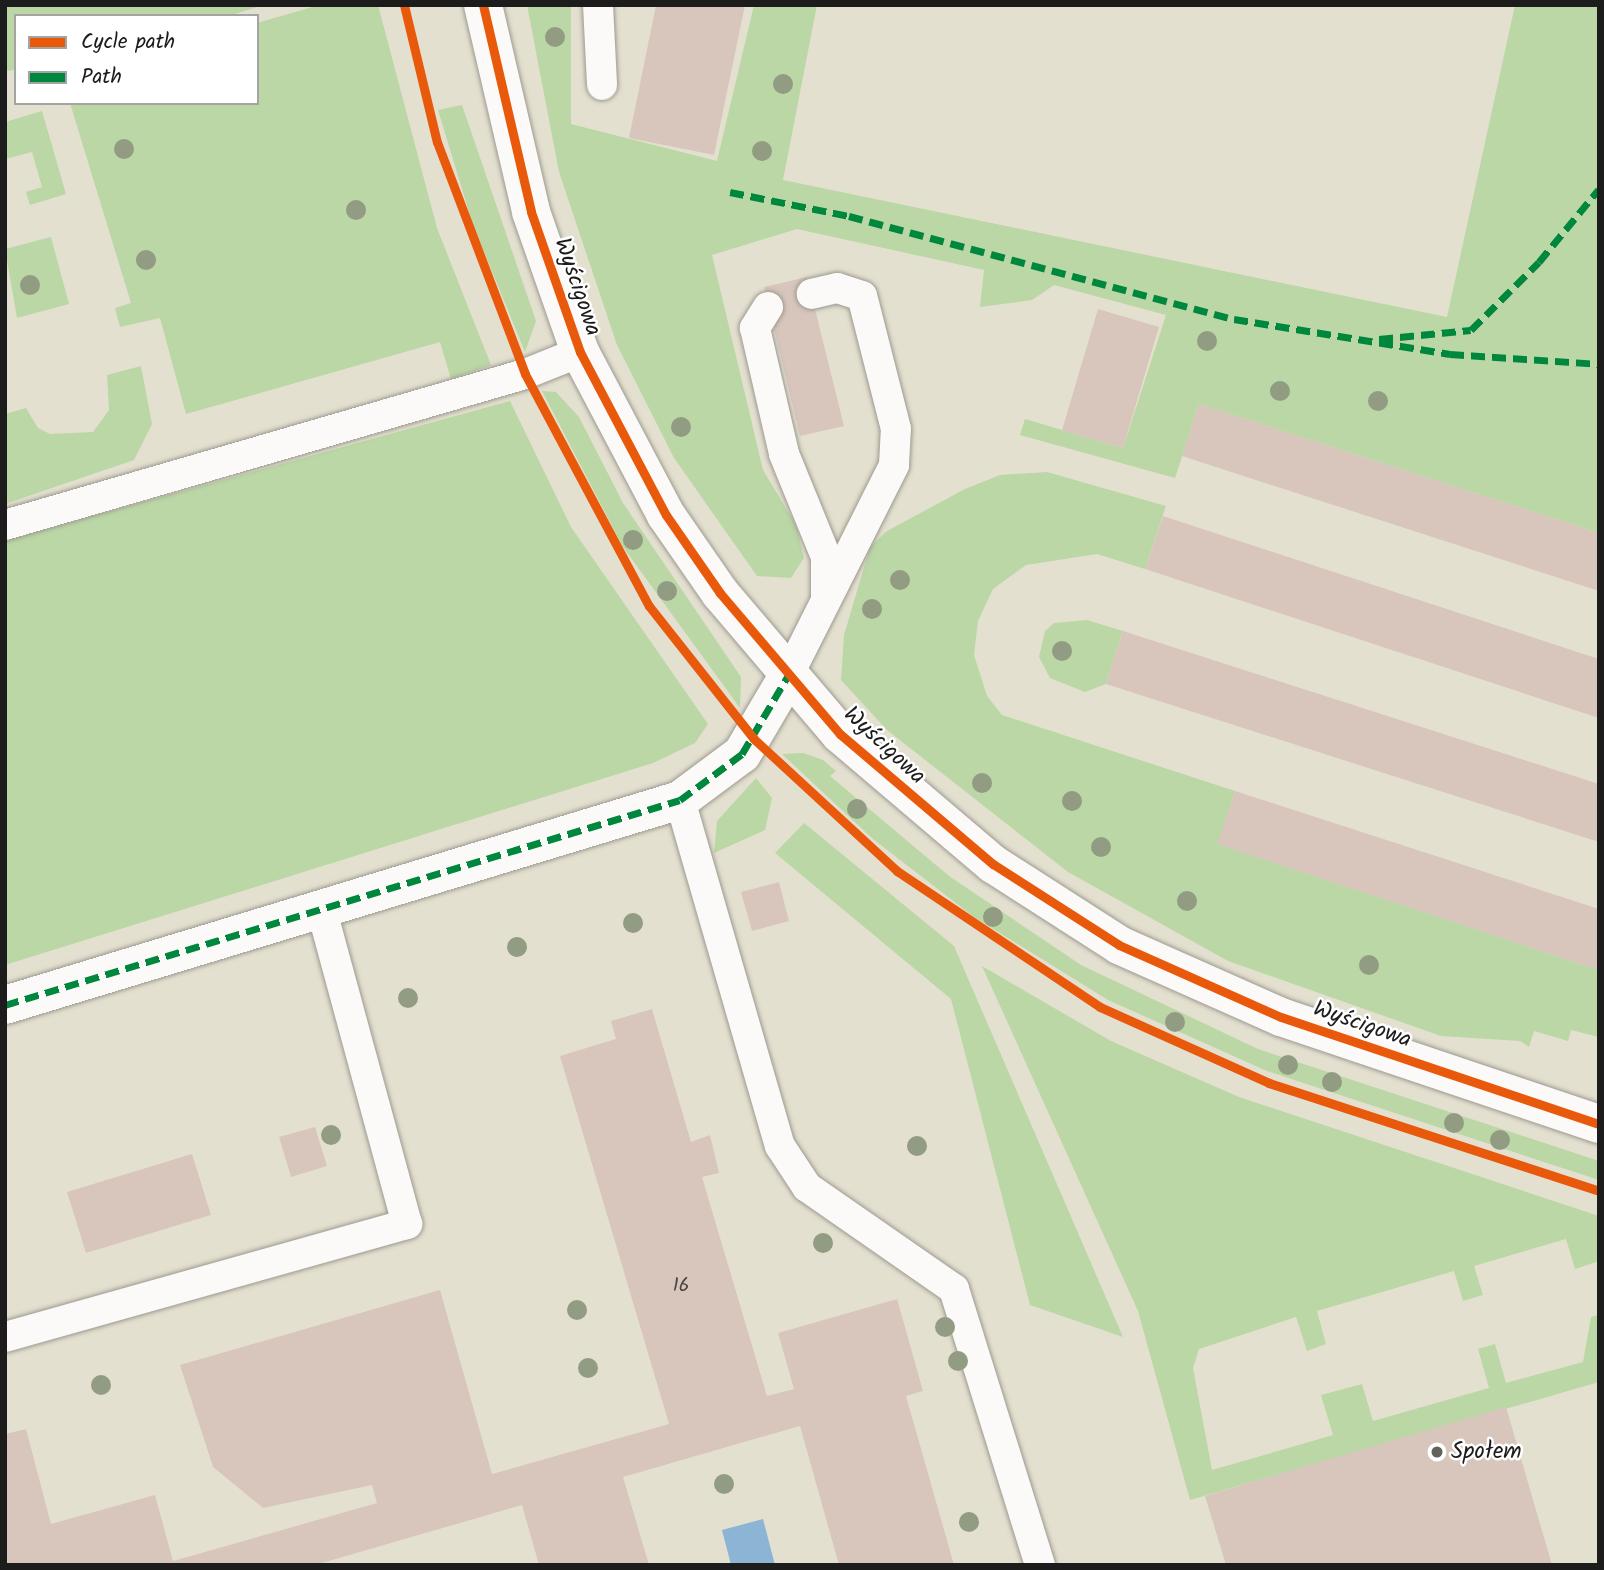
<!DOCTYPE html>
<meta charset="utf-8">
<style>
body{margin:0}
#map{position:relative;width:1604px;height:1570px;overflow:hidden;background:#e4e0d0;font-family:Kalam,sans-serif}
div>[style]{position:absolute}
.green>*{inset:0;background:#bad7a5}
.water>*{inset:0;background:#8cb4d4}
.building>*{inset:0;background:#d8c6bd}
.roads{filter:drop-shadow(0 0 2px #9c9a90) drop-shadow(0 0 2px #9c9a90)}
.service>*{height:30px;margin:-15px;padding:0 15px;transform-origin:15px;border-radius:15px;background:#fbfaf8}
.minor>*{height:38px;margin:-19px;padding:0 19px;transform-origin:19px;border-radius:19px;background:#fbfaf8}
.tertiary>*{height:38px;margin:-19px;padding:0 19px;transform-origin:19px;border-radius:19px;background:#fbfaf8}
.quiet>*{height:7px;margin-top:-3.5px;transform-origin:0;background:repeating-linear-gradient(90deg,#00873e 0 14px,transparent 0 21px)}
.cycleway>*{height:9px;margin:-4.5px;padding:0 4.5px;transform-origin:4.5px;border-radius:4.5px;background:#e8590c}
.trees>*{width:20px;height:20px;margin:-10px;border-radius:50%;background:#919c83}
.dots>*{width:19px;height:19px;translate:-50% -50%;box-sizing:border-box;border:4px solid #fff;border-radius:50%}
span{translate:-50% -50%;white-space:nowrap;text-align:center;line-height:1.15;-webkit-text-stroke:5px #fff;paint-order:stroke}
.number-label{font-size:19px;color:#4b4644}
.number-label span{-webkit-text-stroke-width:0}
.street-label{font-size:23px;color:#1c1c1c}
.poi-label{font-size:23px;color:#1c1c1c}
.left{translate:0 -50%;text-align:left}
.frame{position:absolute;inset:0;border:7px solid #1c1c1c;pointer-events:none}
.legend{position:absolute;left:14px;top:14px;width:245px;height:91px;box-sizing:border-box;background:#fff;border:2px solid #a4a4a4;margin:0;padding:9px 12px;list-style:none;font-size:21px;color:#1c1c1c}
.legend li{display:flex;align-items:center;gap:14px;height:35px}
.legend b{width:35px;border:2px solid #a4a4a4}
</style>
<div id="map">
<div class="green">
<i style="clip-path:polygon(5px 5px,263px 5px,229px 16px,16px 16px,16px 70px,5px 71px)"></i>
<i style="clip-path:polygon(319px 5px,378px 5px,437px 228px,491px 365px,451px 379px,440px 342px,186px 414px,160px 318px,120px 327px,115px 308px,131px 303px,70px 103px,257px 103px,257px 23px)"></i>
<i style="clip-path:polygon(527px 5px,571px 5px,571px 124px,717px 161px,754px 5px,817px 5px,783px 180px,1447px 317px,1515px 5px,1599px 5px,1599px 533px,1199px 404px,1175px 478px,1020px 435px,1025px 419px,1123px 448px,1166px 315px,1054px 285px,1032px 300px,980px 307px,984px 270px,797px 229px,712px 255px,763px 470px,796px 525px,804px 558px,791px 578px,757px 576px,674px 458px,617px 345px,559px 172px)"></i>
<i style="clip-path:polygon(462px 105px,536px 321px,525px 352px,473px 225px,438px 110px)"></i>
<i style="clip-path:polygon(42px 111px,66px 194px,30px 205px,26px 192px,42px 187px,32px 152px,5px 159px,5px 122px)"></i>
<i style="clip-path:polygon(51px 237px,69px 304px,17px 318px,5px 249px)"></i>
<i style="clip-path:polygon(141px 366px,152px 424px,134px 460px,5px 504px,5px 414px,26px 408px,38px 428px,50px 434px,93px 432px,109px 410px,107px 375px)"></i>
<i style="clip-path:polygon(542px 391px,556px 392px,579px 417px,623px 503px,741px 677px,740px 708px,623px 547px)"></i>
<i style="clip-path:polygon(510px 401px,571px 527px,708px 724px,695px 743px,653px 763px,5px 965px,5px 540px)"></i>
<i style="clip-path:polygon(1047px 472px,1166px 506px,1145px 569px,1097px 554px,1026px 565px,993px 589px,978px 621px,974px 655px,987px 696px,1002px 715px,1235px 791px,1218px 844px,1599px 970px,1599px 1037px,1571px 1030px,1568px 1041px,1534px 1031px,1529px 1047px,1520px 1041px,1441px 1036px,1228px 961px,1068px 872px,887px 730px,841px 680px,844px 635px,870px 547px,887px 531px,965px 489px,1000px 475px)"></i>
<i style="clip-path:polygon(1087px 620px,1123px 631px,1106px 684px,1085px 692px,1050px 678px,1039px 657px,1045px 631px,1054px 623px)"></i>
<i style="clip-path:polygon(803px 753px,823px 760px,836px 771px,830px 776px,949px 876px,1081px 965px,1258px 1049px,1599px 1161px,1599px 1180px,1267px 1071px,1108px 1000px,974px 917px,873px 839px,782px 754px)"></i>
<i style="clip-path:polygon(756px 778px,772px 798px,765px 830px,714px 853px,717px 821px)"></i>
<i style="clip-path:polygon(804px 823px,954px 946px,1123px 1337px,1030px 1305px,951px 999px,775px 853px)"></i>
<i style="clip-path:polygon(982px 966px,1111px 1041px,1239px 1097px,1599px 1216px,1599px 1261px,1575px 1269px,1566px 1239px,1474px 1266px,1483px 1295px,1463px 1301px,1454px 1271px,1317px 1311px,1326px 1344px,1307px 1351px,1296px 1317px,1199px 1349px,1193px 1368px,1212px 1470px,1333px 1435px,1321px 1395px,1362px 1384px,1373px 1421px,1489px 1388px,1478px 1349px,1495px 1344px,1506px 1383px,1583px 1362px,1591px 1317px,1599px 1315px,1599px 1382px,1190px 1500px,1138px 1311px)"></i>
</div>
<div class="water">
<i style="clip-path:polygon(763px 1519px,775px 1565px,731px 1565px,722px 1530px)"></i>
</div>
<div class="building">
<i style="clip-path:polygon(656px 5px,745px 5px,714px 155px,629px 138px)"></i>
<i style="clip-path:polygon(807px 277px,844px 426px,800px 436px,764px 287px)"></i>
<i style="clip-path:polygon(1098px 309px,1159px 327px,1123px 448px,1062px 430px)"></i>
<i style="clip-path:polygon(1199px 404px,1599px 533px,1599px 591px,1182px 456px)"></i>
<i style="clip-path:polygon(1163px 516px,1599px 659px,1599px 718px,1145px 569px)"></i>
<i style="clip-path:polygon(1123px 631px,1599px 784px,1599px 842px,1106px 684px)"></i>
<i style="clip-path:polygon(1235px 791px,1599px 909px,1599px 970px,1217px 844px)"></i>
<i style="clip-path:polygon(779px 882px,789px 921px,752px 931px,741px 892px)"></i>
<i style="clip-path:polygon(652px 1009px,691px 1142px,710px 1135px,719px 1173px,702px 1177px,767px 1396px,794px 1389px,778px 1333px,897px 1299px,923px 1391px,906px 1396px,954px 1565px,839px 1565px,800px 1426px,623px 1477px,649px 1565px,539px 1565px,522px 1505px,315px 1565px,5px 1565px,5px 1434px,26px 1429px,51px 1524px,155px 1495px,173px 1561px,377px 1503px,372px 1485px,263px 1508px,213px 1467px,180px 1365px,440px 1290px,492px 1474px,669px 1424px,560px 1056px,616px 1039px,611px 1021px)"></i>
<i style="clip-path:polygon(315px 1127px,327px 1166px,291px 1177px,279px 1137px)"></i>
<i style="clip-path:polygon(192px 1154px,211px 1215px,86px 1253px,67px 1192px)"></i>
<i style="clip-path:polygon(1506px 1407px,1552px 1565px,1226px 1565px,1205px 1496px)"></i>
</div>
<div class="roads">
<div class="service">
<i style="left:598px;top:5px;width:80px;rotate:87.1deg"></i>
<i style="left:768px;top:307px;width:25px;rotate:122deg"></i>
<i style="left:755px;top:328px;width:129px;rotate:77deg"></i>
<i style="left:784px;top:454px;width:111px;rotate:67.8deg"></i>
<i style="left:826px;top:557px;width:39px;rotate:90deg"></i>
<i style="left:5px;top:525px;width:541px;rotate:-16.19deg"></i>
<i style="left:525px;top:374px;width:59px;rotate:-21.8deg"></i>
<i style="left:788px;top:676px;width:236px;rotate:-63.3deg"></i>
<i style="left:894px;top:465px;width:36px;rotate:-87deg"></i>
<i style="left:896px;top:429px;width:137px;rotate:-104.3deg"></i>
<i style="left:862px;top:296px;width:26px;rotate:-162deg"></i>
<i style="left:837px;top:288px;width:26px;rotate:167deg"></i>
<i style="left:680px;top:800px;width:360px;rotate:73.9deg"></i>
<i style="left:780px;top:1146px;width:49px;rotate:56.6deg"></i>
<i style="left:807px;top:1187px;width:179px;rotate:34.8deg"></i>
<i style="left:954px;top:1289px;width:289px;rotate:72.7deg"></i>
<i style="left:5px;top:1337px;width:418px;rotate:-15.7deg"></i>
<i style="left:407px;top:1224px;width:327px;rotate:-105.2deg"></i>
</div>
<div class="minor">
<i style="left:5px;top:1005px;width:705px;rotate:-16.89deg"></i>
<i style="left:680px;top:800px;width:77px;rotate:-36.6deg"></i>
<i style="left:742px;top:754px;width:91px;rotate:-59.5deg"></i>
</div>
<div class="tertiary">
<i style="left:483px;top:5px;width:212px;rotate:76.9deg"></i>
<i style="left:531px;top:212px;width:148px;rotate:70.7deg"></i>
<i style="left:580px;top:352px;width:184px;rotate:62.2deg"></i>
<i style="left:666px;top:515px;width:95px;rotate:55.3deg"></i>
<i style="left:720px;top:593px;width:185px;rotate:49.6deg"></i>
<i style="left:840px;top:734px;width:201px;rotate:40.4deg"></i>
<i style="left:993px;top:864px;width:150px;rotate:32.7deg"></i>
<i style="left:1119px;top:945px;width:177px;rotate:24deg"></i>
<i style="left:1281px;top:1017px;width:336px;rotate:18.6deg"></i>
</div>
</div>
<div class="quiet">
<i style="left:730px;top:192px;width:121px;rotate:11.4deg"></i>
<i style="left:849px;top:216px;width:399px;rotate:15deg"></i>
<i style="left:1234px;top:319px;width:219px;rotate:9.2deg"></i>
<i style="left:1450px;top:354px;width:149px;rotate:3.8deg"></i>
<i style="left:1379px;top:339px;width:92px;rotate:-5.6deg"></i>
<i style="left:1471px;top:330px;width:96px;rotate:-45deg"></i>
<i style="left:1539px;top:262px;width:94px;rotate:-50.6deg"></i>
<i style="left:5px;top:1005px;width:705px;rotate:-16.89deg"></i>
<i style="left:680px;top:800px;width:77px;rotate:-36.6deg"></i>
<i style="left:742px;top:754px;width:91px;rotate:-59.5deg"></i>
</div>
<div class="cycleway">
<i style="left:404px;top:5px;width:141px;rotate:76.5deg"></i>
<i style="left:437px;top:142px;width:248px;rotate:69.2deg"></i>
<i style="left:525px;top:374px;width:263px;rotate:61.9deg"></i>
<i style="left:649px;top:606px;width:169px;rotate:51.7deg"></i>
<i style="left:754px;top:739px;width:195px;rotate:42.7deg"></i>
<i style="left:897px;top:871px;width:244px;rotate:33.8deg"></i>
<i style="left:1100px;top:1007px;width:185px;rotate:24.2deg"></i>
<i style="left:1269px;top:1083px;width:347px;rotate:18.1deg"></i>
<i style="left:483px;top:5px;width:212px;rotate:76.9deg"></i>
<i style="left:531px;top:212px;width:148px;rotate:70.7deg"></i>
<i style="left:580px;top:352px;width:184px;rotate:62.2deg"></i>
<i style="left:666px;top:515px;width:95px;rotate:55.3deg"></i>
<i style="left:720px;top:593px;width:185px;rotate:49.6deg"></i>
<i style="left:840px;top:734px;width:201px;rotate:40.4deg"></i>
<i style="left:993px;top:864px;width:150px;rotate:32.7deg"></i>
<i style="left:1119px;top:945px;width:177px;rotate:24deg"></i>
<i style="left:1281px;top:1017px;width:336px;rotate:18.6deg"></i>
</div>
<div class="trees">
<i style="left:555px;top:37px"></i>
<i style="left:783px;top:84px"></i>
<i style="left:124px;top:149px"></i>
<i style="left:762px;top:151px"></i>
<i style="left:356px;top:210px"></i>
<i style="left:146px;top:260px"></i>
<i style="left:30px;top:285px"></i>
<i style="left:1207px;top:341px"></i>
<i style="left:1280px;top:391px"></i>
<i style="left:1378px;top:401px"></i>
<i style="left:681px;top:427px"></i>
<i style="left:633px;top:540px"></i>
<i style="left:900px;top:580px"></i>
<i style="left:667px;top:591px"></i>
<i style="left:872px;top:609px"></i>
<i style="left:1062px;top:651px"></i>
<i style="left:982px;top:783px"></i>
<i style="left:1072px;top:801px"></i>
<i style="left:857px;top:809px"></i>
<i style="left:1101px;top:847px"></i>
<i style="left:1187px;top:901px"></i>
<i style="left:993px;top:917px"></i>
<i style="left:633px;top:923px"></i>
<i style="left:517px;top:947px"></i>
<i style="left:1369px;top:965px"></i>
<i style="left:408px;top:998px"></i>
<i style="left:1175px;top:1022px"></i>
<i style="left:1288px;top:1065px"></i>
<i style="left:1332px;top:1082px"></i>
<i style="left:1454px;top:1123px"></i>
<i style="left:331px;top:1135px"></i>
<i style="left:1500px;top:1140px"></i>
<i style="left:917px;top:1146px"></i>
<i style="left:823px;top:1243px"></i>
<i style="left:577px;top:1310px"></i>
<i style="left:945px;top:1327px"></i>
<i style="left:958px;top:1361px"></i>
<i style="left:588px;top:1368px"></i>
<i style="left:101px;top:1385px"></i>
<i style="left:724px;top:1484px"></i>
<i style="left:969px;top:1522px"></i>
</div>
<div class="dots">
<i style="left:1437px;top:1452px;background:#62615b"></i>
</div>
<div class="number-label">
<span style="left:681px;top:1287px">16</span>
</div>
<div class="street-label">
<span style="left:577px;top:287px;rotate:71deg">Wyścigowa</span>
<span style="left:884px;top:746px;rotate:43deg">Wyścigowa</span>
<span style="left:1362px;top:1025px;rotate:19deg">Wyścigowa</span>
</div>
<div class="poi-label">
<span class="left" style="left:1451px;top:1452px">Społem</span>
</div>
<div class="frame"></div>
<ul class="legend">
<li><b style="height:9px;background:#e8590c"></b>Cycle path</li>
<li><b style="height:9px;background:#00873e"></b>Path</li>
</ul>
</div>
